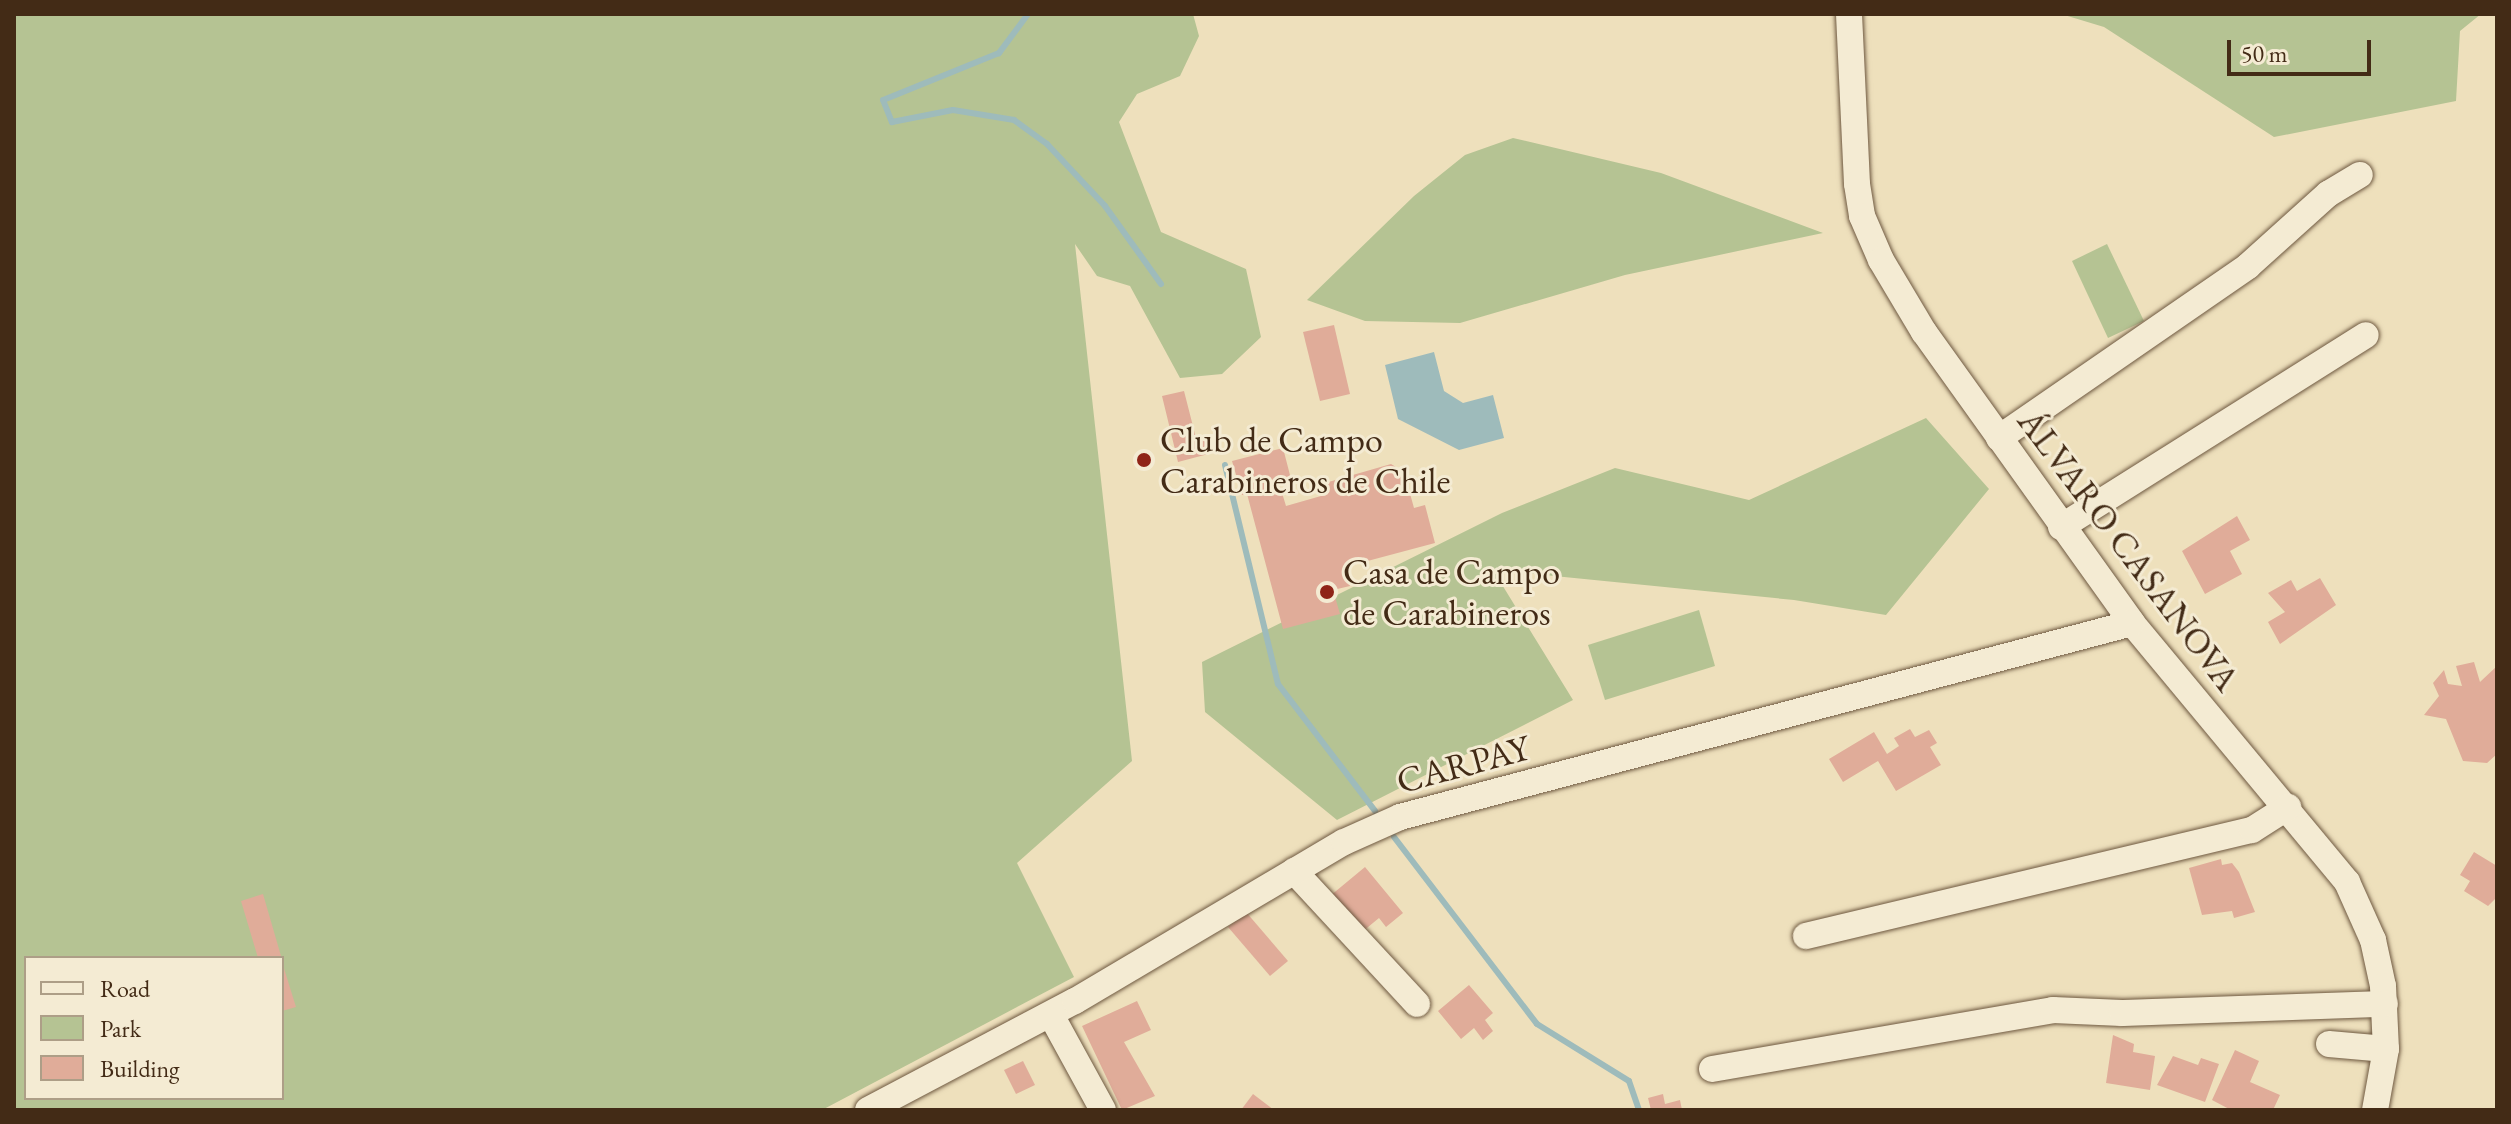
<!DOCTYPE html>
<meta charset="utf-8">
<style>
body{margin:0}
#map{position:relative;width:2511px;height:1124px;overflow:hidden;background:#eee0bc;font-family:"EB Garamond",serif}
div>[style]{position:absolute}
.green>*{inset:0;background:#b5c393}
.water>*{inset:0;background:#9ebbbb}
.stream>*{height:6px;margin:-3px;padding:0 3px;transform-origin:3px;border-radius:3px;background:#9ebbbb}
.building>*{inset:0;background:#e0ac99}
.roads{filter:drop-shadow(0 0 2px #6e5840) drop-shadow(0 0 2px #6e5840)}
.minor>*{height:26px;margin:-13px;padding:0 13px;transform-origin:13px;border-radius:13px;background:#f4ebd3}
.dots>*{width:22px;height:22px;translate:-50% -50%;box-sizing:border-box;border:4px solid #f4ebd3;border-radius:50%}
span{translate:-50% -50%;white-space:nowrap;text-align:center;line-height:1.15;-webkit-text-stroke:6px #f4ebd3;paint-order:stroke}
.poi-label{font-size:36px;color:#432b16}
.left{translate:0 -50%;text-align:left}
.street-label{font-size:36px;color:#432b16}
.frame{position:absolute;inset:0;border:16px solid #432b16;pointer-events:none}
.legend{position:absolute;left:24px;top:956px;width:260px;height:144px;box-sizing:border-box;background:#f4ebd3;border:2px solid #ad9e87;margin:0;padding:10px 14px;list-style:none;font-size:24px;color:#432b16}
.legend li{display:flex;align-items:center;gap:16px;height:40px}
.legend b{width:40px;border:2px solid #ad9e87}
.scale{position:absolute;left:2227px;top:40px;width:144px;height:36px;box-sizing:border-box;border:4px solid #432b16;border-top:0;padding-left:10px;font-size:24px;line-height:28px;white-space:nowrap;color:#432b16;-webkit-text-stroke:6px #f4ebd3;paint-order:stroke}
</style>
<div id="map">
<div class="green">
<i style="clip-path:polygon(evenodd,14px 14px,1193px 14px,1199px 36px,1180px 76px,1137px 94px,1119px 122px,1161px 232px,1246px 269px,1261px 337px,1222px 374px,1180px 378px,1130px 286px,1097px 276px,1075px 244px,1132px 761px,1017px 863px,1074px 977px,822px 1110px,14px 1110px,14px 14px,26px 958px,282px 958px,282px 1098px,26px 1098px,26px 958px)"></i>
<i style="clip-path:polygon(2061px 14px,2481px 14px,2460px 31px,2456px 101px,2274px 137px,2104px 27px)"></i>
<i style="clip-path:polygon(1513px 138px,1661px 173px,1823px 233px,1625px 275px,1460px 323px,1365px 321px,1307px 300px,1414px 196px,1465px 155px)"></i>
<i style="clip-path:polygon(2107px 244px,2144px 321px,2108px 338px,2072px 261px)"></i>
<i style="clip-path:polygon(1926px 418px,1989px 489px,1886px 615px,1794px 600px,1493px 570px,1573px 700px,1337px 820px,1205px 712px,1202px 662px,1502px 513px,1615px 468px,1749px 500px)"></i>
<i style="clip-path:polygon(1699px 610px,1715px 666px,1605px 700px,1588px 645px)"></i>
</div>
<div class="water">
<i style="clip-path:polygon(1434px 352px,1444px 391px,1463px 403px,1493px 395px,1504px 438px,1459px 450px,1398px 419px,1385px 365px)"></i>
</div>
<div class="stream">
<i style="left:1028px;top:14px;width:49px;rotate:126.6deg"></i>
<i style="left:999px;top:53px;width:125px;rotate:157.9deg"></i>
<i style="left:883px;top:100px;width:24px;rotate:68deg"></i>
<i style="left:892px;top:122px;width:62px;rotate:-11.1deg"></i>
<i style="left:953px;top:110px;width:62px;rotate:9.3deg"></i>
<i style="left:1014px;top:120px;width:41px;rotate:36deg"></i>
<i style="left:1047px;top:144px;width:85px;rotate:46.9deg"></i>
<i style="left:1105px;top:206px;width:96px;rotate:54.3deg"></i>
<i style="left:1225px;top:465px;width:225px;rotate:76.4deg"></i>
<i style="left:1278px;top:684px;width:160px;rotate:52.6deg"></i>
<i style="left:1394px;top:837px;width:235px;rotate:52.6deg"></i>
<i style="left:1537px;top:1024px;width:108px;rotate:31.8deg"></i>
<i style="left:1629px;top:1081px;width:31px;rotate:71deg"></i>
</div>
<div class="building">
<i style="clip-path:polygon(1334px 325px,1350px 394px,1320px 401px,1303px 332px)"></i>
<i style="clip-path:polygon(1184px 391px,1196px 438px,1207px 436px,1212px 453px,1178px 462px,1162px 396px)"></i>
<i style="clip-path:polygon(1283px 448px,1291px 479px,1279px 483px,1286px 506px,1328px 494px,1325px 483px,1391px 464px,1404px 472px,1414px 508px,1425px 505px,1435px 543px,1345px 567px,1350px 586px,1333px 590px,1340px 614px,1283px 629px,1247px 494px,1242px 495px,1232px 461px)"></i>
<i style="clip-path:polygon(2237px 516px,2250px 540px,2230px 551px,2242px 574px,2205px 594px,2182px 551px)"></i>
<i style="clip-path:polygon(2320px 578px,2336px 605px,2280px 644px,2268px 622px,2285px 612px,2268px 593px,2291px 580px,2297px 591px)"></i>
<i style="clip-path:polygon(2474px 662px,2480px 682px,2497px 666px,2497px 754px,2487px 763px,2463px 761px,2446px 719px,2424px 715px,2439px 696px,2433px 683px,2444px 670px,2448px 684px,2462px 686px,2456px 666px)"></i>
<i style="clip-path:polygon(1910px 729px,1915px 737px,1929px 730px,1937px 743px,1930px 747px,1941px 765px,1896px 791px,1878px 761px,1843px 782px,1829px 759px,1874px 732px,1887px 754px,1899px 746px,1894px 738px)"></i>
<i style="clip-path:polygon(2474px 852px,2497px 866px,2497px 897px,2488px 906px,2464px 891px,2470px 881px,2460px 875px)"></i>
<i style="clip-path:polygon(2221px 859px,2222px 865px,2232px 863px,2239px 872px,2255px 912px,2234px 918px,2232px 911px,2202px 915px,2189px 868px)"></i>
<i style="clip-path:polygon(1365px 867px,1403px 913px,1386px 927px,1379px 918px,1362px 932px,1330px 896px)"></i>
<i style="clip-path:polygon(263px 894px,281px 956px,282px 958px,258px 958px,241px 901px)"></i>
<i style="clip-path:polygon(1246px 912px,1288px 961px,1270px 976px,1228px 927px)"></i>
<i style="clip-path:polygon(282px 962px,296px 1007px,282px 1011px)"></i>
<i style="clip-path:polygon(1469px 985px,1493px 1013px,1485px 1020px,1493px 1031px,1483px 1040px,1474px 1028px,1461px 1039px,1438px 1011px)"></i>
<i style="clip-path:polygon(1137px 1001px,1151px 1030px,1124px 1042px,1155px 1096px,1122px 1110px,1082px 1026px)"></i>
<i style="clip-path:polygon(2113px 1035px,2134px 1044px,2133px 1052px,2155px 1056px,2150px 1090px,2106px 1083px)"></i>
<i style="clip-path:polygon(2235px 1050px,2259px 1061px,2250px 1082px,2280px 1095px,2273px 1110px,2231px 1110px,2212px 1100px)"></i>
<i style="clip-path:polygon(2173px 1056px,2198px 1065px,2201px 1058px,2219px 1064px,2205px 1102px,2157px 1085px)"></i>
<i style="clip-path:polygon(1023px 1061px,1035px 1085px,1016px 1094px,1004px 1070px)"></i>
<i style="clip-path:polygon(1253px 1094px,1274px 1110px,1241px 1110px)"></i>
<i style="clip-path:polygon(1663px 1094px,1665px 1104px,1680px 1100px,1682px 1110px,1651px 1110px,1648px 1098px)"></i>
</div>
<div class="roads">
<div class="minor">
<i style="left:1849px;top:14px;width:170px;rotate:87.3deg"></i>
<i style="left:1857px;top:184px;width:32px;rotate:81deg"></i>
<i style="left:1862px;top:216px;width:48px;rotate:66.6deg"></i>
<i style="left:1881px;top:260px;width:84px;rotate:59.2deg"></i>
<i style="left:1924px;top:332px;width:358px;rotate:54.4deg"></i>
<i style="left:2132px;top:623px;width:337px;rotate:50.3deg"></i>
<i style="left:2347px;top:882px;width:64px;rotate:65.9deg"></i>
<i style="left:2373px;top:940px;width:47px;rotate:77.7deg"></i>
<i style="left:2383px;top:986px;width:63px;rotate:87.3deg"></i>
<i style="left:2386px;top:1049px;width:62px;rotate:100.2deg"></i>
<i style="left:1999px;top:438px;width:303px;rotate:-34.6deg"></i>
<i style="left:2248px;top:266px;width:108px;rotate:-42deg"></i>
<i style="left:2328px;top:194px;width:37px;rotate:-31deg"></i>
<i style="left:2061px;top:527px;width:360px;rotate:-32.2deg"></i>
<i style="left:1294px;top:871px;width:181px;rotate:47.2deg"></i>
<i style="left:1806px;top:936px;width:458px;rotate:-13.4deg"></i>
<i style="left:2252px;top:830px;width:43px;rotate:-32.6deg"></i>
<i style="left:1051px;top:1015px;width:108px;rotate:61.3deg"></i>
<i style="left:2329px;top:1044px;width:57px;rotate:5deg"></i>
<i style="left:1712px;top:1069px;width:346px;rotate:-9.8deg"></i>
<i style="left:2053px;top:1010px;width:69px;rotate:2.5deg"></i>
<i style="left:2122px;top:1013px;width:263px;rotate:-2deg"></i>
<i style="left:868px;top:1110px;width:234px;rotate:-27.8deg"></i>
<i style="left:1075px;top:1001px;width:312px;rotate:-30.6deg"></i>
<i style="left:1344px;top:842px;width:61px;rotate:-24.1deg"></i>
<i style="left:1400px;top:817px;width:757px;rotate:-14.84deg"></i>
</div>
</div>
<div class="dots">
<i style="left:1144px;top:460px;background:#8f2418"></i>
<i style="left:1327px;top:592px;background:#8f2418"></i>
</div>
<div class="poi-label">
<span class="left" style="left:1160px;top:460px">Club de Campo<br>Carabineros de Chile</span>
<span class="left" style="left:1343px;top:592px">Casa de Campo<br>de Carabineros</span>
</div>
<div class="street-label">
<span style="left:2129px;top:550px;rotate:53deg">ÁLVARO CASANOVA</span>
<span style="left:1463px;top:764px;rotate:-15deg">CARPAY</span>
</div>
<div class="frame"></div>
<ul class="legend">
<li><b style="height:10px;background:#f4ebd3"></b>Road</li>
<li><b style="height:22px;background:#b5c393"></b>Park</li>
<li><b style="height:22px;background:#e0ac99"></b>Building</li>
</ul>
<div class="scale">50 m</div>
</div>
